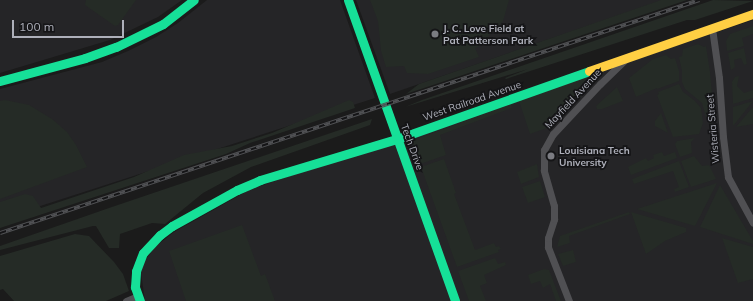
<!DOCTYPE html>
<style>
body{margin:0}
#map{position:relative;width:753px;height:301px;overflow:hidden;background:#1b1b1b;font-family:Mulish,sans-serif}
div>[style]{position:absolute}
.built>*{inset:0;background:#252527}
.green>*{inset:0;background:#252b26}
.street>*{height:7px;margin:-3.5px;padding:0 3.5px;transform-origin:3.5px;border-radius:3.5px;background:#505053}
.fast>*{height:9px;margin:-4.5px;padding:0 4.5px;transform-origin:4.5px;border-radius:4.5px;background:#16e098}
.slow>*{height:9px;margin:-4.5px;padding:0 4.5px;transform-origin:4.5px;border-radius:4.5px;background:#ffcf43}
.rail>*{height:3.5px;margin-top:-1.75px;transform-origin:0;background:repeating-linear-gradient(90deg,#151517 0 6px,#505154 0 12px);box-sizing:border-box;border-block:1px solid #505154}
.dots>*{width:11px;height:11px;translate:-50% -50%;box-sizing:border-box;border:2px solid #151517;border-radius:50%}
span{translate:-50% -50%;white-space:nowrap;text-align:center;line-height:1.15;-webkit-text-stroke:3.5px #151517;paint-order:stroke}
.poi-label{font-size:10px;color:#aeb0ba;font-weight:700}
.left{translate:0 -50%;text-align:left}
.street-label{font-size:10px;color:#aeb0ba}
.scale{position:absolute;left:12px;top:20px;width:112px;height:18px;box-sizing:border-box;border:2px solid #aeb0ba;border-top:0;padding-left:5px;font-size:12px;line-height:14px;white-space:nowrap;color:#aeb0ba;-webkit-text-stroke:3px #151517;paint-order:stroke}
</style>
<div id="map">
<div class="built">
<i style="clip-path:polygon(0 0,182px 0,158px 17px,110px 40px,0 73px)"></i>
<i style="clip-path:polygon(207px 0,340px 0,375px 98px,0 219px,0 89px,102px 62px,128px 51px,156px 37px,178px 23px)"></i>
<i style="clip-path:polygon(356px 0,663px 0,390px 94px)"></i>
<i style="clip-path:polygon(753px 20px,753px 301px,145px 301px,141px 273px,143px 263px,155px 247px,174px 232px,249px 190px,397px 139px)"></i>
</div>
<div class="green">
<i style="clip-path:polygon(86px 0,136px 0,118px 25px,115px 26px,85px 5px)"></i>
<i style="clip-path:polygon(370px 0,509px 0,503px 21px,478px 47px,475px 48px,479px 57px,428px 74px,407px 73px,404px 66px,386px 67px,381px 51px,378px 21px)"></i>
<i style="clip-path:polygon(661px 0,687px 0,406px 94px,419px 84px)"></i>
<i style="clip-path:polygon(713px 0,753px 1px,695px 20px,687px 20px,506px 79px,505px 78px,528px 69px,405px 107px,422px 100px)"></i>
<i style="clip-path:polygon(753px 26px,753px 34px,742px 38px,744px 46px,727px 51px,726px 41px,730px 34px)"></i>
<i style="clip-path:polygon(698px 44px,704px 47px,706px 46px,710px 72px,712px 94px,711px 126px,709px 125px,710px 118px,706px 117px,702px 103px,685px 89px,682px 82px,682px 71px,679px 57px,682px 56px,683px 49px)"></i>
<i style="clip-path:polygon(744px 48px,747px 64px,744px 65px,741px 58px,734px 60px,735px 67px,731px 70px,728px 53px)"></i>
<i style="clip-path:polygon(666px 55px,671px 59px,675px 58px,679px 71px,679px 81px,657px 89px,657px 88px,636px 97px,629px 78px,653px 59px)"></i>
<i style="clip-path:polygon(598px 72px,598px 77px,555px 125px,530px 134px,519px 101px)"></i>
<i style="clip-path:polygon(739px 76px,737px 86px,744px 93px,753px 90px,753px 98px,733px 104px,732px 82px,735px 77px)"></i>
<i style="clip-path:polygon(679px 84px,683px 92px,694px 100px,701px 108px,703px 123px,699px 134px,673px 137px,657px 95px,659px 94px,658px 92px)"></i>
<i style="clip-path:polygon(617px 87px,623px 101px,602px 109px,597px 109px,596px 106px)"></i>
<i style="clip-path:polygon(5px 100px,29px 105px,52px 119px,67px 132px,76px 145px,87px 167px,0 199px,0 101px)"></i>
<i style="clip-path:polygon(349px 100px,353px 102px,355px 108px,250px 143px,226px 154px,0 228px,0 202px,25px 194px,33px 196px,41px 208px,134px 177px,184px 155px,232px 146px,272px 133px)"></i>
<i style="clip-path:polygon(753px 101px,733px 126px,733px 107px)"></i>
<i style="clip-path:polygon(511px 104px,512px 108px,509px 109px,440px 135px,446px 155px,420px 164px,413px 144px,414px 140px)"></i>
<i style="clip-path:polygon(753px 107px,753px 124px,736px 127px)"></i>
<i style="clip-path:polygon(661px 113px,668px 133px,655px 126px,655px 121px)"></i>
<i style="clip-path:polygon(372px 119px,370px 125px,251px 167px,203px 193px,165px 224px,152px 223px,120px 234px,119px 248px,109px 248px,96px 226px,93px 226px,0 250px,0 246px,109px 208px)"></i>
<i style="clip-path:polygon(695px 138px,691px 142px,692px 153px,680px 157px,675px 144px,677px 141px)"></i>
<i style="clip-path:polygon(662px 152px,664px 156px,675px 152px,677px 158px,631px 175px,628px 167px,646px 158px,648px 161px,654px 158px,653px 155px)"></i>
<i style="clip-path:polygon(694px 156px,702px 166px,709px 165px,716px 179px,691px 187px,681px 161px)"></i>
<i style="clip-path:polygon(444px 159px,456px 193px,454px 194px,475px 250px,494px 243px,496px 247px,499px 246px,501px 249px,498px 250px,499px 252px,457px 267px,421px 167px)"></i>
<i style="clip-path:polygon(679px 161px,689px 187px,675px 192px,674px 189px,679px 187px,673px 171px,634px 184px,632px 179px)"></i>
<i style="clip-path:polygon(537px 164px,539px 177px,521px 184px,517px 172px)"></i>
<i style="clip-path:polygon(540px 181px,545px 197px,528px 203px,522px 187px)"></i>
<i style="clip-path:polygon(717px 183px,695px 226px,637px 209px)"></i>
<i style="clip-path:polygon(720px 185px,753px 241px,753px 244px,700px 227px)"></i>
<i style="clip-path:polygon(629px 212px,630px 214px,569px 236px,570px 243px,557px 247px,560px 236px)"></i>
<i style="clip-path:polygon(631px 212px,686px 228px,686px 232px,665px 241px,646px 254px)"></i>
<i style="clip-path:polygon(242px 225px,261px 276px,265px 274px,275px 301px,186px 301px,169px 251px)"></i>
<i style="clip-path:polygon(75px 234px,89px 236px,114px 262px,123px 274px,129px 291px,106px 301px,14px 301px,3px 289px,0 290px,0 256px)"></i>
<i style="clip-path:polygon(722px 238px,753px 247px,753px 279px,738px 283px)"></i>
<i style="clip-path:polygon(573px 250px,576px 262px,563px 266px,558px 254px)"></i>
<i style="clip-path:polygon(495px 258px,498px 264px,505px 262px,506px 265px,484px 275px,487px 283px,480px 286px,486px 301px,469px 301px,458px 271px)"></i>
<i style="clip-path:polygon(544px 269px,549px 270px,561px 301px,556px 301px,550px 284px,543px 288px,540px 281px,531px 284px,528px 275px)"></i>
</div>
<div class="street">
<i style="left:712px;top:28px;width:50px;rotate:82deg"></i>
<i style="left:719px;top:78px;width:59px;rotate:86.1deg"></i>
<i style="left:723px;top:137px;width:40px;rotate:82.9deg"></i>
<i style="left:728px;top:177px;width:52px;rotate:61.5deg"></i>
<i style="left:126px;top:301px;width:13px;rotate:-23deg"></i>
<i style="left:569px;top:301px;width:58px;rotate:-111.3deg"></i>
<i style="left:548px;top:247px;width:9px;rotate:-90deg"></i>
<i style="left:548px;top:238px;width:20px;rotate:-72deg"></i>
<i style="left:554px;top:219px;width:13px;rotate:-90deg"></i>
<i style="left:554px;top:206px;width:37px;rotate:-106deg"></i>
<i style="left:544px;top:170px;width:20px;rotate:-90deg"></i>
<i style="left:544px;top:150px;width:18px;rotate:-61deg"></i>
<i style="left:553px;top:134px;width:69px;rotate:-46.8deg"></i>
<i style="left:600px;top:84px;width:37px;rotate:-44deg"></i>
</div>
<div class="fast">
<i style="left:348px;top:0;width:319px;rotate:70.4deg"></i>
<i style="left:0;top:81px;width:88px;rotate:-15.1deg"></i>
<i style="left:85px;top:58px;width:33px;rotate:-20deg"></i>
<i style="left:116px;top:47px;width:52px;rotate:-26.1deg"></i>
<i style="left:163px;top:24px;width:39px;rotate:-38deg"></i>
<i style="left:140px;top:301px;width:15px;rotate:-110deg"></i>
<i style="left:135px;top:287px;width:16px;rotate:-86deg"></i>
<i style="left:136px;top:271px;width:19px;rotate:-69deg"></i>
<i style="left:143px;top:253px;width:25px;rotate:-47deg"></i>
<i style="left:160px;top:235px;width:15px;rotate:-37deg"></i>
<i style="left:172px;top:226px;width:74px;rotate:-29deg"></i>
<i style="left:237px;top:190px;width:25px;rotate:-23deg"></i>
<i style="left:260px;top:180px;width:143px;rotate:-16.7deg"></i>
<i style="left:397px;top:139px;width:204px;rotate:-19.5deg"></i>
</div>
<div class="slow">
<i style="left:589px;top:71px;width:174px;rotate:-19.2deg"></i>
</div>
<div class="rail">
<i style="left:0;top:233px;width:737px;rotate:-18.43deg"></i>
</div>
<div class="dots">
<i style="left:435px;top:34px;background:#7b7c82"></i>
<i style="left:551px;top:156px;background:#7b7c82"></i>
</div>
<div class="poi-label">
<span class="left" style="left:443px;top:34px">J. C. Love Field at<br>Pat Patterson Park</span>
<span class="left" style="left:559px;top:156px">Louisiana Tech<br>University</span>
</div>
<div class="street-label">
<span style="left:573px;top:99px;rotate:-47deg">Mayfield Avenue</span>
<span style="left:472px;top:101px;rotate:-19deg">West Railroad Avenue</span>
<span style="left:713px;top:129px;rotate:-95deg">Wisteria Street</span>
<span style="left:412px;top:147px;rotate:70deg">Tech Drive</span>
</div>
<div class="scale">100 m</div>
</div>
